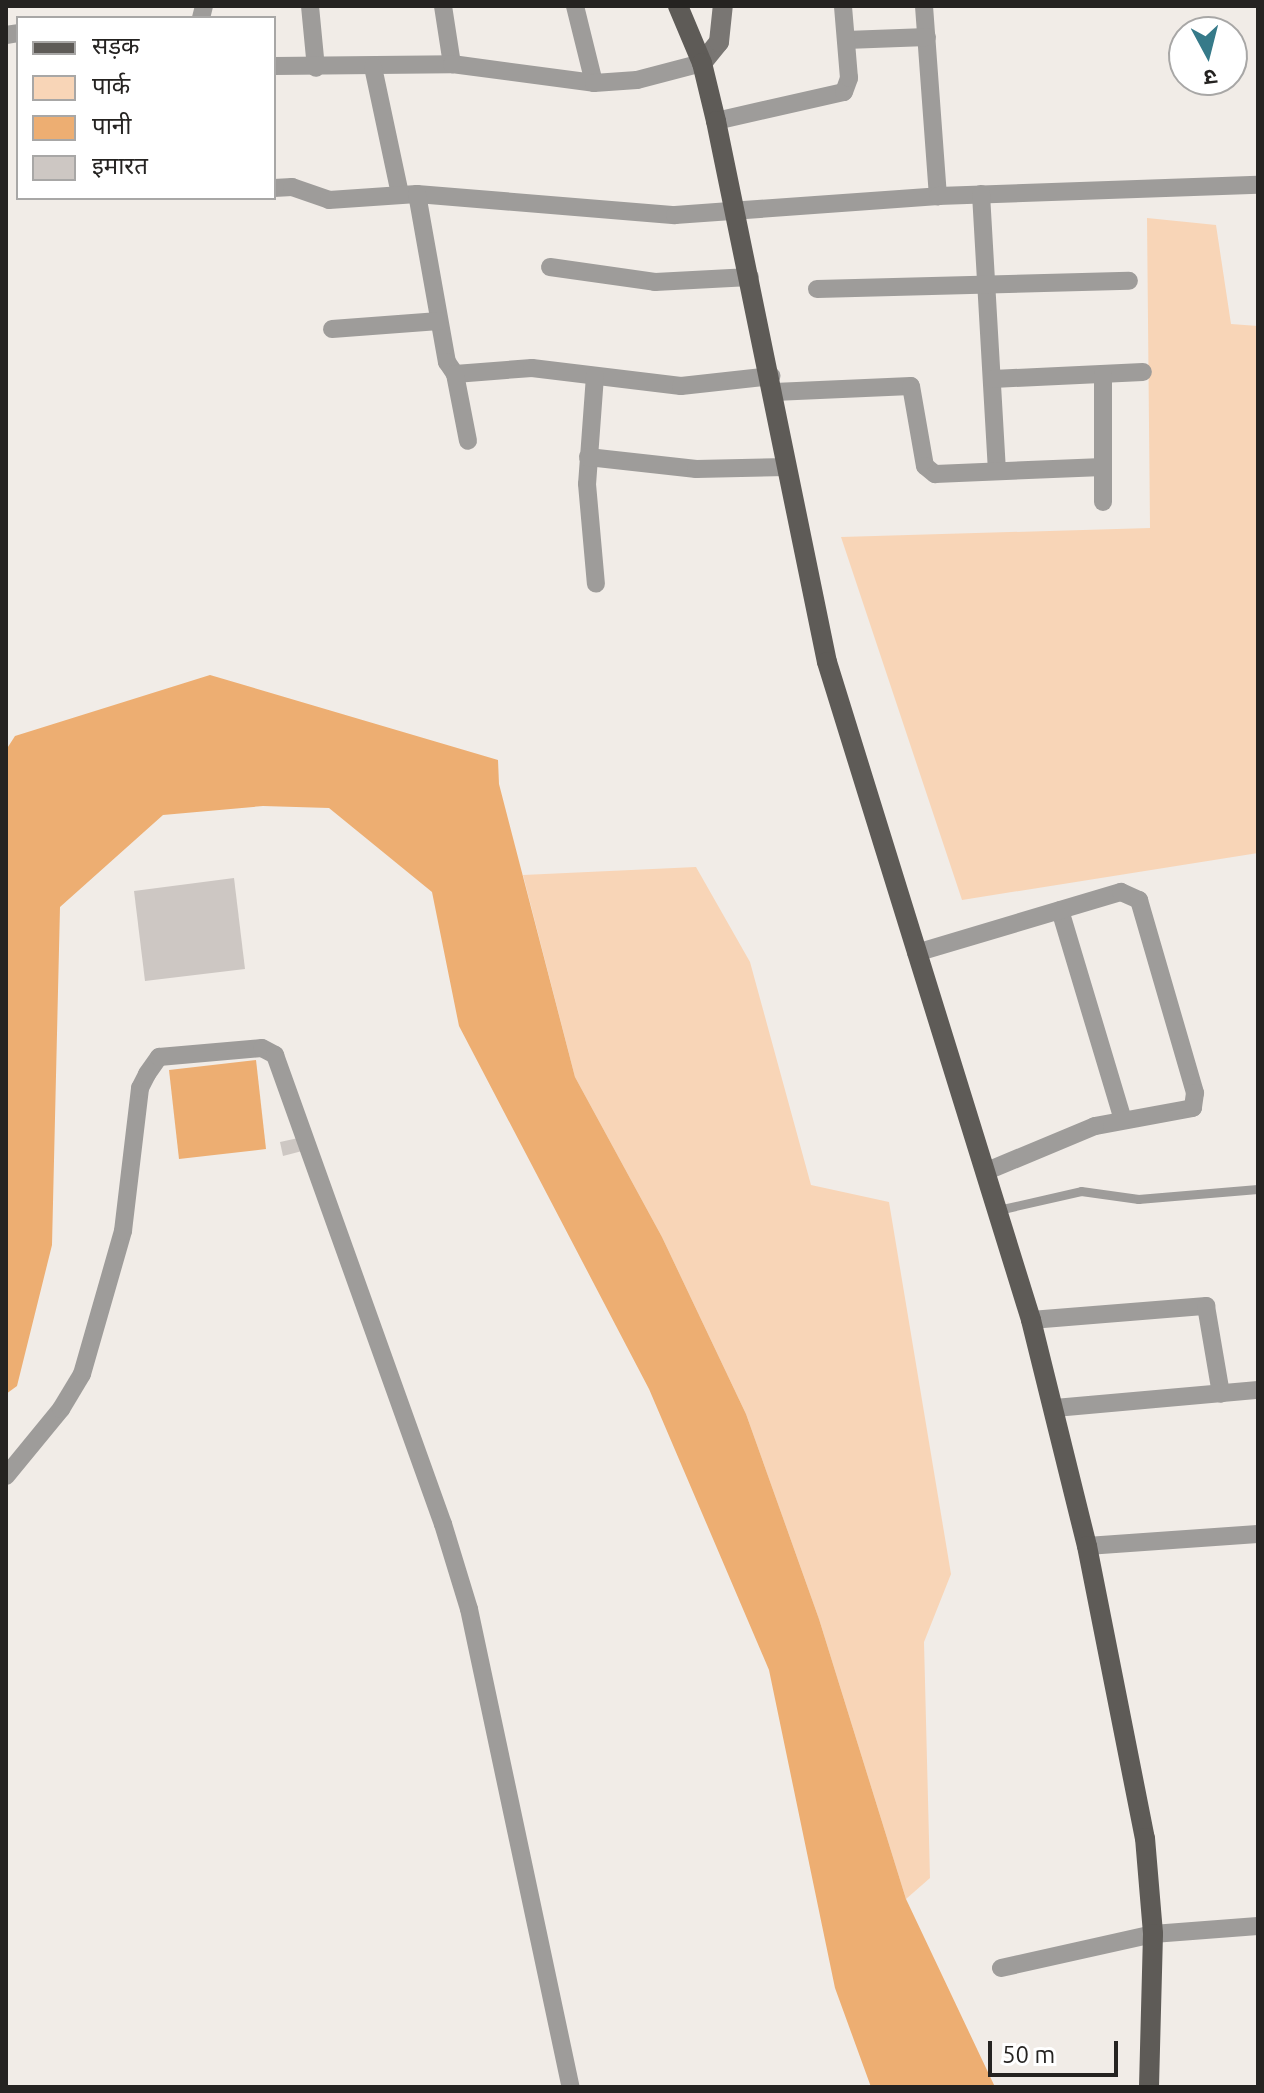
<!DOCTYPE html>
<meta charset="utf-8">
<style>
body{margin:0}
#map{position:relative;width:1264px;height:2093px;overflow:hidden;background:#f1ece7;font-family:Ubuntu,"Noto Sans Devanagari",sans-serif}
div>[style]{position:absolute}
.green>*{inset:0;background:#f8d5b7}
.water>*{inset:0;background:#edae72}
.building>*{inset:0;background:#cdc7c3}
.lane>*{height:9px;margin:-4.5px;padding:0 4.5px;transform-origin:4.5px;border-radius:4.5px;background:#9e9c9a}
.street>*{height:18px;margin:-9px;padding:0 9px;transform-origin:9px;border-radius:9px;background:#9e9c9a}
.secondary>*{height:20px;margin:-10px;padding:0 10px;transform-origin:10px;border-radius:10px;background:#797673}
.primary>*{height:20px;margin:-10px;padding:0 10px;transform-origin:10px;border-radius:10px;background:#5e5b57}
span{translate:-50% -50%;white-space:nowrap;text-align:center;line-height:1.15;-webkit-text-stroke:7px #fff;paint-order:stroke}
.frame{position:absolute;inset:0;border:8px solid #252321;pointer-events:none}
.legend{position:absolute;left:16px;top:16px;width:260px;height:184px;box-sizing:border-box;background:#fff;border:2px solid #a8a7a6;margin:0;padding:10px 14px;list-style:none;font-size:24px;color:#252321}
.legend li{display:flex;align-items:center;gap:16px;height:40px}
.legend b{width:40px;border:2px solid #a8a7a6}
.north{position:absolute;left:1168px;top:16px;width:80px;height:80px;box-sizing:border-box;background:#fff;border:2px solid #a8a7a6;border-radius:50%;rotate:173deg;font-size:22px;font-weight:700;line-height:32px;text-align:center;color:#252321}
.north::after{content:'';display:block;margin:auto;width:28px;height:36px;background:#367a89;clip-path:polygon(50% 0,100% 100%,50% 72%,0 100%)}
.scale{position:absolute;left:988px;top:2041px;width:130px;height:36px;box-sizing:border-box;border:4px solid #252321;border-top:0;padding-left:10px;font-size:24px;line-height:28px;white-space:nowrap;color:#252321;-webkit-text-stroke:6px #fff;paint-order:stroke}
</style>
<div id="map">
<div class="green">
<i style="clip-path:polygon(1147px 218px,1216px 225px,1231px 324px,1258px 326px,1258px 853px,962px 900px,841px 537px,1150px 528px)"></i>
<i style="clip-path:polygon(696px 867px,750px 962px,811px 1185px,889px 1202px,951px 1574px,924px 1642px,930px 1878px,906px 1899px,819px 1619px,746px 1414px,662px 1237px,575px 1077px,523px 875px)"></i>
</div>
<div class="water">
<i style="clip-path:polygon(210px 675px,498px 760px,499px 784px,575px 1077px,662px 1237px,746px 1414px,819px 1619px,906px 1899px,995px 2087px,871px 2087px,835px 1988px,769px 1670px,649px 1389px,459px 1026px,432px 892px,329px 808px,263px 806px,163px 815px,60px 907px,52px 1245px,17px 1386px,6px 1394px,6px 750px,15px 736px)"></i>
<i style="clip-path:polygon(256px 1060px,266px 1149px,179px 1159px,169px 1070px)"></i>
</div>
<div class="building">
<i style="clip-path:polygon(234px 878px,245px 969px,145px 981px,134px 891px)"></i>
<i style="clip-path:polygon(303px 1137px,306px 1150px,283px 1156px,280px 1142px)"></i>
</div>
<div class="lane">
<i style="left:998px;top:1210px;width:85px;rotate:-12.9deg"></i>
<i style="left:1081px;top:1191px;width:58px;rotate:8deg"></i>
<i style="left:1138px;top:1199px;width:120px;rotate:-4.8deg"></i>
</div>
<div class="street">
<i style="left:310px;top:6px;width:62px;rotate:84.5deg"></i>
<i style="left:443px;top:6px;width:59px;rotate:81.2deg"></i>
<i style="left:575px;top:6px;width:79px;rotate:76.1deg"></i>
<i style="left:924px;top:6px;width:191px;rotate:85.8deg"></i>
<i style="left:201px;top:18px;width:12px;rotate:-76deg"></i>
<i style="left:6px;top:35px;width:12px;rotate:-9deg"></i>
<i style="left:846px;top:40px;width:81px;rotate:-2.1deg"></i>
<i style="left:274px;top:66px;width:178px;rotate:-0.6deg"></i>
<i style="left:452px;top:64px;width:143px;rotate:7.6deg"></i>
<i style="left:594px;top:83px;width:43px;rotate:-4deg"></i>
<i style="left:637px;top:80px;width:67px;rotate:-14.7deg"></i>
<i style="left:373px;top:67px;width:130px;rotate:78deg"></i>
<i style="left:716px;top:121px;width:131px;rotate:-12.8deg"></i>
<i style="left:844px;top:92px;width:15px;rotate:-70deg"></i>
<i style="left:849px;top:78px;width:72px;rotate:-94.8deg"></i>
<i style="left:274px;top:188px;width:18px;rotate:-3deg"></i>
<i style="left:292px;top:187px;width:39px;rotate:19deg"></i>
<i style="left:329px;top:200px;width:88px;rotate:-3.9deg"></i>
<i style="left:417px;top:194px;width:259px;rotate:4.7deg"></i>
<i style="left:675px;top:215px;width:264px;rotate:-4.1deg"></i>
<i style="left:938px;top:196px;width:320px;rotate:-2deg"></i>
<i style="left:417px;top:194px;width:171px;rotate:79.9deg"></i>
<i style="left:447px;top:362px;width:14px;rotate:56deg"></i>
<i style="left:455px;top:374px;width:77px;rotate:-4.5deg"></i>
<i style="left:532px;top:368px;width:150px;rotate:6.9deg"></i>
<i style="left:681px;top:386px;width:91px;rotate:-6.3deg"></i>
<i style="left:981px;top:194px;width:277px;rotate:86.7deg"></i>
<i style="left:550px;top:267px;width:106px;rotate:8.1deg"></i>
<i style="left:655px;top:282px;width:95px;rotate:-3deg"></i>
<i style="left:817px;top:289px;width:312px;rotate:-1.5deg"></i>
<i style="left:332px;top:329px;width:107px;rotate:-4.3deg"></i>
<i style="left:455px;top:374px;width:68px;rotate:79deg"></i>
<i style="left:595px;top:376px;width:108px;rotate:94.2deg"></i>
<i style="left:587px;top:484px;width:100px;rotate:84.9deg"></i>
<i style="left:993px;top:379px;width:150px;rotate:-2.7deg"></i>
<i style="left:774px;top:392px;width:137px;rotate:-2.5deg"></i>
<i style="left:911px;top:386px;width:81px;rotate:80.1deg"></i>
<i style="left:925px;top:466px;width:13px;rotate:39deg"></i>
<i style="left:935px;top:474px;width:168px;rotate:-2.4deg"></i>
<i style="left:588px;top:457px;width:109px;rotate:6.3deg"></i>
<i style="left:696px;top:469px;width:91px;rotate:-1.3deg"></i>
<i style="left:1103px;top:502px;width:128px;rotate:-90deg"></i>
<i style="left:1060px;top:910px;width:219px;rotate:73.3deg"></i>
<i style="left:916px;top:953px;width:214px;rotate:-16.6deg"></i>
<i style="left:1121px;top:892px;width:20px;rotate:24deg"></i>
<i style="left:1139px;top:900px;width:201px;rotate:73.8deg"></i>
<i style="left:1195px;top:1093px;width:15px;rotate:98deg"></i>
<i style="left:1193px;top:1108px;width:100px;rotate:169.6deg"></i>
<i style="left:1095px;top:1126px;width:117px;rotate:157.4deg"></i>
<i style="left:1031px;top:1320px;width:176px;rotate:-4.6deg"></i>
<i style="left:1206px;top:1306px;width:89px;rotate:80.3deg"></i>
<i style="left:1055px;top:1408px;width:204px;rotate:-5.1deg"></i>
<i style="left:6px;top:1476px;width:87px;rotate:-50.6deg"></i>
<i style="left:61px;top:1409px;width:41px;rotate:-59deg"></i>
<i style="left:82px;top:1374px;width:149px;rotate:-74deg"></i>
<i style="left:123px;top:1231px;width:144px;rotate:-83.2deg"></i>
<i style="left:140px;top:1088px;width:16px;rotate:-63deg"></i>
<i style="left:147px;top:1074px;width:21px;rotate:-55deg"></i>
<i style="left:159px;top:1057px;width:103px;rotate:-5deg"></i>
<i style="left:262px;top:1048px;width:15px;rotate:28deg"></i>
<i style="left:275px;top:1055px;width:498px;rotate:70.3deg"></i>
<i style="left:443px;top:1524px;width:89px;rotate:73deg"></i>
<i style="left:469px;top:1609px;width:489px;rotate:78deg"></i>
<i style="left:1087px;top:1546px;width:171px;rotate:-4deg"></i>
<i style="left:1001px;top:1968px;width:156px;rotate:-12.6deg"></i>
<i style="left:1153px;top:1934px;width:105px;rotate:-4.4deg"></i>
</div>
<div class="secondary">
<i style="left:702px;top:63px;width:27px;rotate:-51deg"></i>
<i style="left:719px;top:42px;width:36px;rotate:-84deg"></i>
</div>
<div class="primary">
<i style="left:678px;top:6px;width:62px;rotate:67.2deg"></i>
<i style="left:702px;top:63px;width:60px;rotate:76.4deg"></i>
<i style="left:716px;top:121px;width:552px;rotate:78.41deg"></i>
<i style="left:827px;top:662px;width:689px;rotate:72.77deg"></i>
<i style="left:1031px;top:1320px;width:233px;rotate:76.1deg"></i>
<i style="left:1087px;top:1546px;width:298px;rotate:78.8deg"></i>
<i style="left:1145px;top:1838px;width:96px;rotate:85.2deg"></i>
<i style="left:1153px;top:1934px;width:153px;rotate:91.5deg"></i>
</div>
<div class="frame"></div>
<ul class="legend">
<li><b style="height:10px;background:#5e5b57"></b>सड़क</li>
<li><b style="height:22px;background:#f8d5b7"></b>पार्क</li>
<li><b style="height:22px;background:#edae72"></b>पानी</li>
<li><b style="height:22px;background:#cdc7c3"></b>इमारत</li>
</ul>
<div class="north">उ</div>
<div class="scale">50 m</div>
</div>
